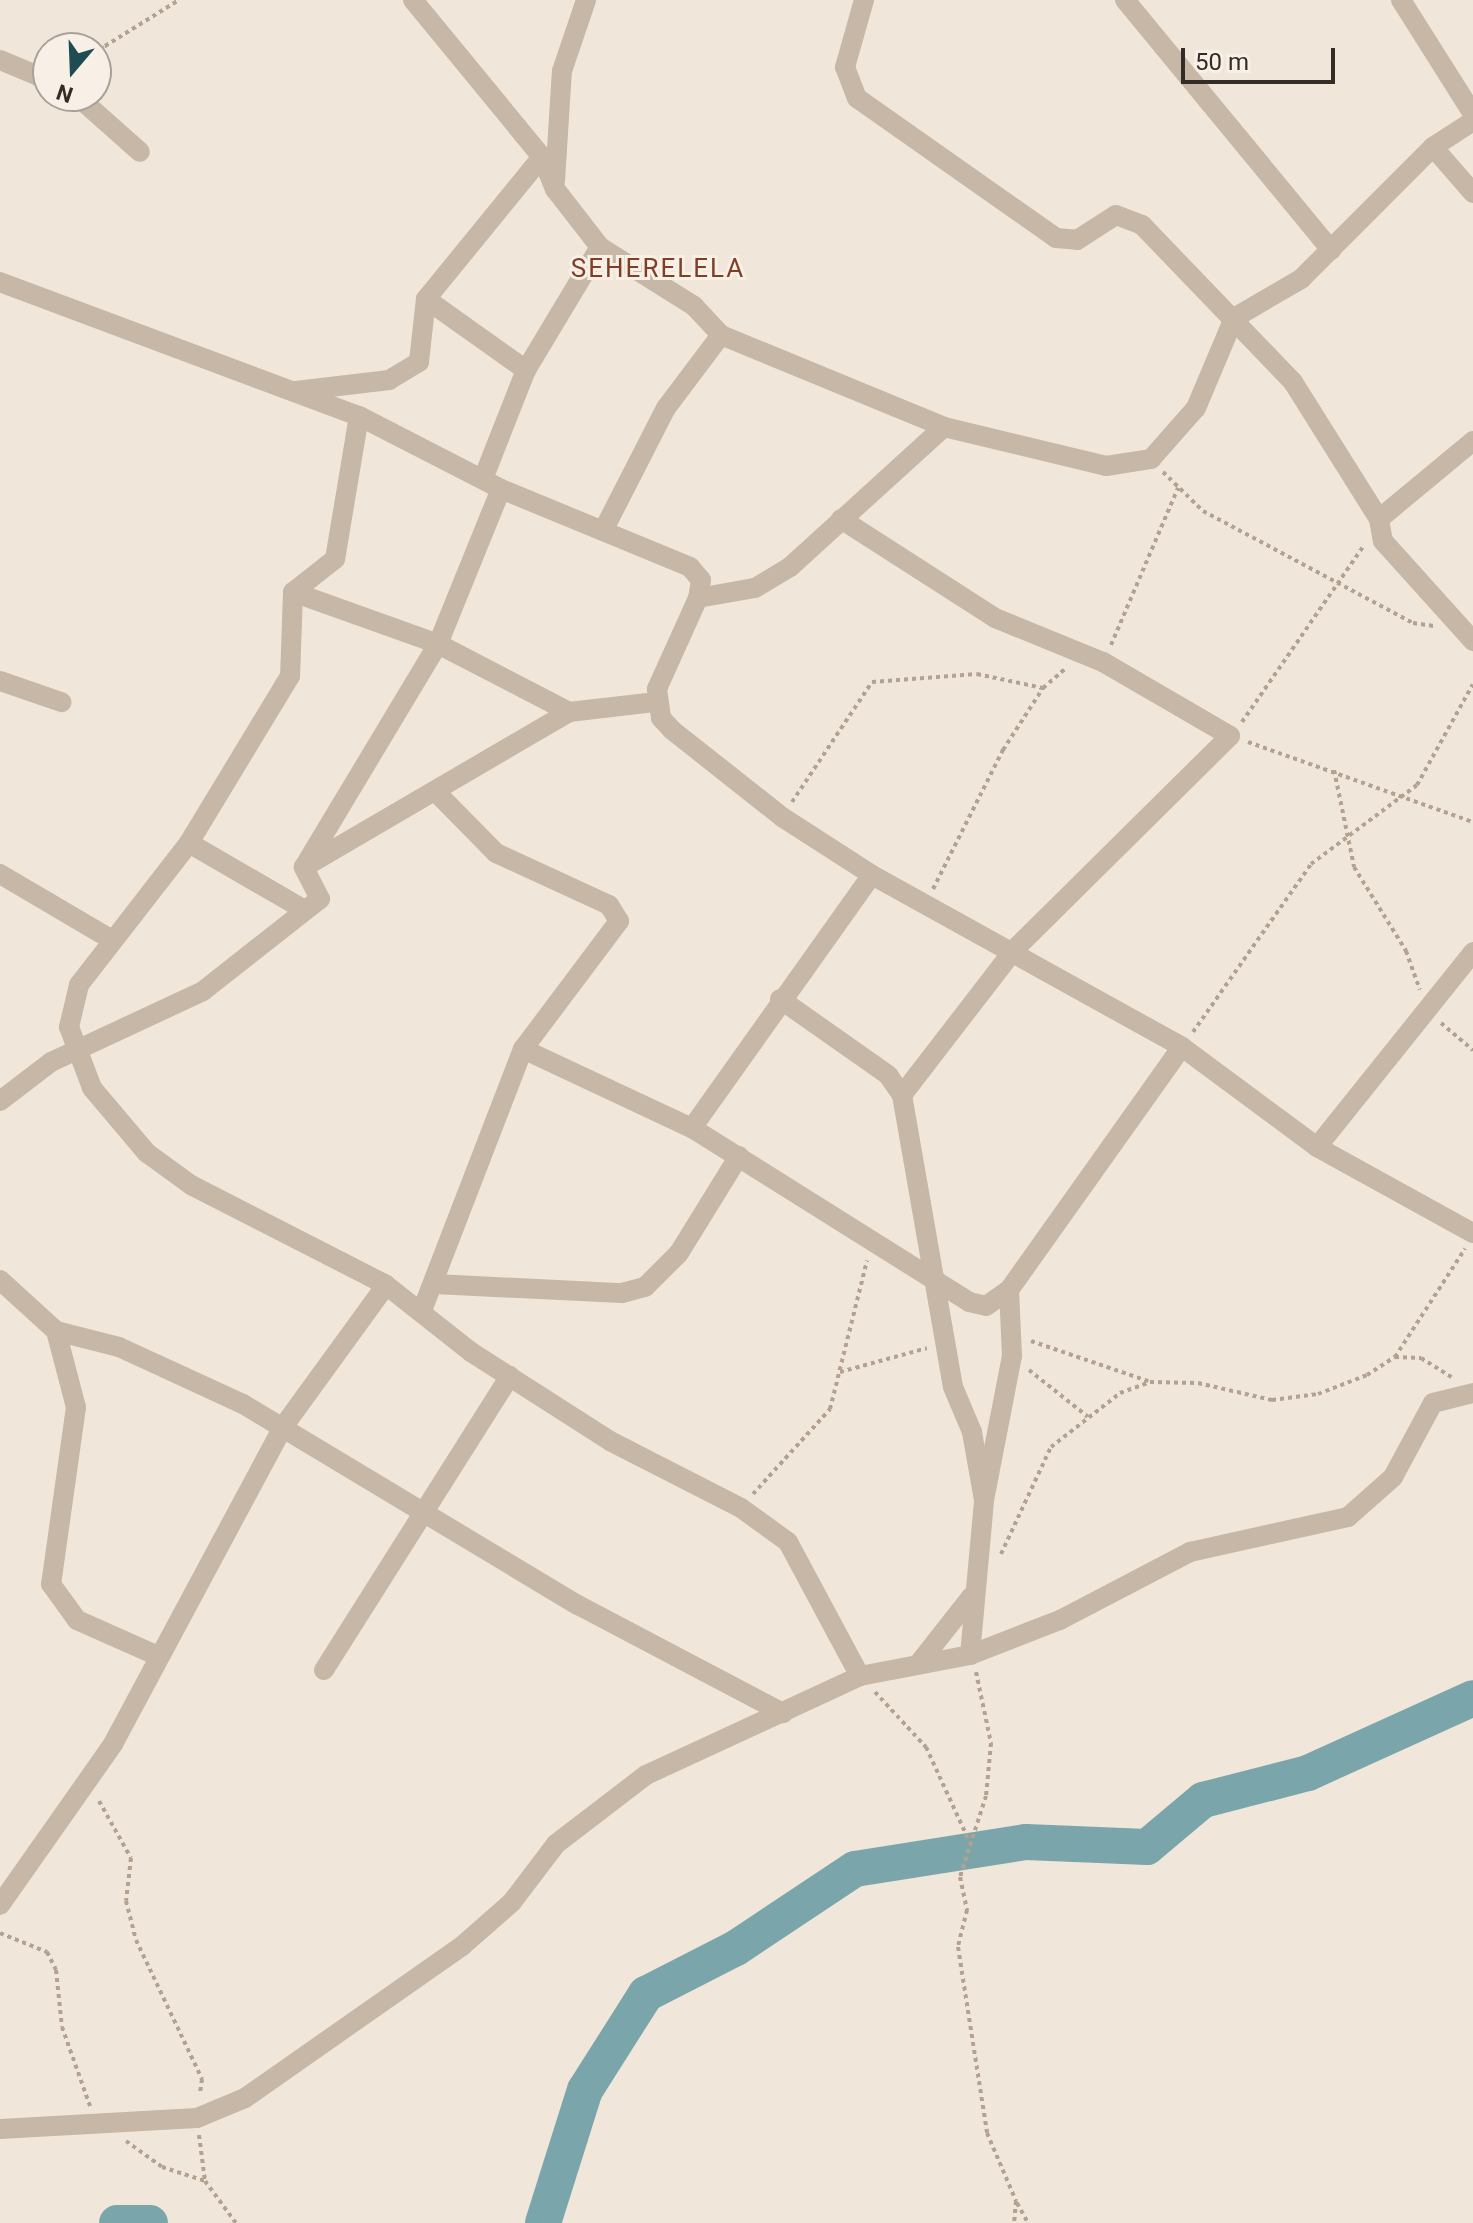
<!DOCTYPE html>
<style>
body{margin:0}
#map{position:relative;width:1473px;height:2223px;overflow:hidden;background:#f0e7da;font-family:Roboto,sans-serif}
div>[style]{position:absolute}
.river>*{height:36px;margin:-18px;padding:0 18px;transform-origin:18px;border-radius:18px;background:#7aa6ab}
.path>*{height:4px;margin-top:-2px;transform-origin:0;background:repeating-linear-gradient(90deg,#b3a191 0 4px,transparent 0 8px)}
.minor>*{height:20px;margin:-10px;padding:0 10px;transform-origin:10px;border-radius:10px;background:#c7b7a6}
span{translate:-50% -50%;white-space:nowrap;text-align:center;line-height:1.15;-webkit-text-stroke:6px #f8f0e6;paint-order:stroke}
.quarter-label{font-size:26px;color:#7e3f24;letter-spacing:2px}
.north{position:absolute;left:32px;top:32px;width:80px;height:80px;box-sizing:border-box;background:#f8f0e6;border:2px solid #aaa29a;border-radius:50%;rotate:199deg;font-size:22px;font-weight:700;line-height:32px;text-align:center;color:#342c27}
.north::after{content:'';display:block;margin:auto;width:28px;height:36px;background:#1f4c53;clip-path:polygon(50% 0,100% 100%,50% 72%,0 100%)}
.scale{position:absolute;left:1181px;top:48px;width:154px;height:36px;box-sizing:border-box;border:4px solid #342c27;border-top:0;padding-left:10px;font-size:24px;line-height:28px;white-space:nowrap;color:#342c27;-webkit-text-stroke:6px #f8f0e6;paint-order:stroke}
</style>
<div id="map">
<div class="river">
<i style="left:117px;top:2223px;width:33px"></i>
<i style="left:543px;top:2223px;width:139px;rotate:-72.5deg"></i>
<i style="left:585px;top:2090px;width:114px;rotate:-57.6deg"></i>
<i style="left:646px;top:1994px;width:101px;rotate:-27.1deg"></i>
<i style="left:736px;top:1948px;width:143px;rotate:-33.6deg"></i>
<i style="left:855px;top:1869px;width:173px;rotate:-9deg"></i>
<i style="left:1026px;top:1842px;width:121px;rotate:2.4deg"></i>
<i style="left:1147px;top:1847px;width:73px;rotate:-40deg"></i>
<i style="left:1203px;top:1800px;width:108px;rotate:-14.4deg"></i>
<i style="left:1308px;top:1773px;width:181px;rotate:-24.4deg"></i>
</div>
<div class="path">
<i style="left:96px;top:61px;width:17px;rotate:-59deg"></i>
<i style="left:105px;top:46px;width:87px;rotate:-31.9deg"></i>
<i style="left:1163px;top:472px;width:56px;rotate:44.3deg"></i>
<i style="left:1203px;top:511px;width:238px;rotate:28.1deg"></i>
<i style="left:1413px;top:623px;width:21px;rotate:8deg"></i>
<i style="left:1111px;top:645px;width:171px;rotate:-66.9deg"></i>
<i style="left:1242px;top:722px;width:215px;rotate:-55.4deg"></i>
<i style="left:1248px;top:742px;width:239px;rotate:19.6deg"></i>
<i style="left:1334px;top:770px;width:99px;rotate:78.3deg"></i>
<i style="left:1354px;top:867px;width:99px;rotate:58.2deg"></i>
<i style="left:1406px;top:951px;width:41px;rotate:70.3deg"></i>
<i style="left:792px;top:802px;width:144px;rotate:-56.3deg"></i>
<i style="left:872px;top:682px;width:105px;rotate:-4.4deg"></i>
<i style="left:977px;top:674px;width:67px;rotate:12deg"></i>
<i style="left:933px;top:889px;width:156px;rotate:-63.3deg"></i>
<i style="left:1003px;top:750px;width:74px;rotate:-57.2deg"></i>
<i style="left:1043px;top:688px;width:29px;rotate:-41deg"></i>
<i style="left:1441px;top:1023px;width:42px;rotate:40.2deg"></i>
<i style="left:1193px;top:1032px;width:205px;rotate:-54.9deg"></i>
<i style="left:1311px;top:864px;width:132px;rotate:-36.7deg"></i>
<i style="left:1417px;top:785px;width:115px;rotate:-61deg"></i>
<i style="left:1031px;top:1341px;width:124px;rotate:18.9deg"></i>
<i style="left:1395px;top:1357px;width:26px;rotate:2deg"></i>
<i style="left:1421px;top:1358px;width:36px;rotate:32deg"></i>
<i style="left:1029px;top:1370px;width:75px;rotate:38.5deg"></i>
<i style="left:840px;top:1372px;width:90px;rotate:-15.4deg"></i>
<i style="left:753px;top:1494px;width:115px;rotate:-47.8deg"></i>
<i style="left:830px;top:1409px;width:153px;rotate:-76deg"></i>
<i style="left:1001px;top:1554px;width:118px;rotate:-65deg"></i>
<i style="left:1051px;top:1447px;width:88px;rotate:-38deg"></i>
<i style="left:1120px;top:1393px;width:32px;rotate:-20deg"></i>
<i style="left:1150px;top:1382px;width:48px;rotate:1.2deg"></i>
<i style="left:1198px;top:1383px;width:76px;rotate:12.9deg"></i>
<i style="left:1272px;top:1400px;width:46px;rotate:-7.4deg"></i>
<i style="left:1318px;top:1394px;width:53px;rotate:-21.2deg"></i>
<i style="left:1367px;top:1375px;width:33px;rotate:-33deg"></i>
<i style="left:1395px;top:1357px;width:129px;rotate:-57.1deg"></i>
<i style="left:976px;top:1672px;width:73px;rotate:78.1deg"></i>
<i style="left:991px;top:1743px;width:53px;rotate:95.4deg"></i>
<i style="left:986px;top:1796px;width:85px;rotate:107.8deg"></i>
<i style="left:960px;top:1877px;width:34px;rotate:78deg"></i>
<i style="left:967px;top:1910px;width:38px;rotate:104deg"></i>
<i style="left:958px;top:1947px;width:188px;rotate:81.1deg"></i>
<i style="left:987px;top:2133px;width:74px;rotate:66.9deg"></i>
<i style="left:1016px;top:2201px;width:22px;rotate:95deg"></i>
<i style="left:875px;top:1692px;width:75px;rotate:47.2deg"></i>
<i style="left:926px;top:1747px;width:103px;rotate:65.4deg"></i>
<i style="left:99px;top:1801px;width:65px;rotate:60.7deg"></i>
<i style="left:131px;top:1858px;width:43px;rotate:96.6deg"></i>
<i style="left:126px;top:1901px;width:40px;rotate:75.6deg"></i>
<i style="left:136px;top:1940px;width:154px;rotate:64.6deg"></i>
<i style="left:202px;top:2079px;width:15px;rotate:98deg"></i>
<i style="left:0;top:1933px;width:51px;rotate:22deg"></i>
<i style="left:47px;top:1952px;width:20px;rotate:63deg"></i>
<i style="left:56px;top:1970px;width:57px;rotate:84deg"></i>
<i style="left:62px;top:2027px;width:84px;rotate:70.5deg"></i>
<i style="left:199px;top:2135px;width:46px;rotate:82.6deg"></i>
<i style="left:205px;top:2181px;width:52px;rotate:53.6deg"></i>
<i style="left:126px;top:2141px;width:44px;rotate:35.8deg"></i>
<i style="left:162px;top:2167px;width:45px;rotate:18deg"></i>
<i style="left:1017px;top:2203px;width:23px;rotate:61deg"></i>
</div>
<div class="minor">
<i style="left:413px;top:0;width:203px;rotate:50.6deg"></i>
<i style="left:542px;top:157px;width:35px;rotate:68deg"></i>
<i style="left:555px;top:189px;width:73px;rotate:52.2deg"></i>
<i style="left:600px;top:247px;width:111px;rotate:32.1deg"></i>
<i style="left:694px;top:306px;width:40px;rotate:47deg"></i>
<i style="left:721px;top:335px;width:241px;rotate:22.4deg"></i>
<i style="left:864px;top:0;width:70px;rotate:105.8deg"></i>
<i style="left:845px;top:67px;width:33px;rotate:69deg"></i>
<i style="left:857px;top:98px;width:243px;rotate:35.1deg"></i>
<i style="left:1056px;top:238px;width:21px;rotate:5deg"></i>
<i style="left:1077px;top:240px;width:46px;rotate:-32.7deg"></i>
<i style="left:1116px;top:215px;width:28px;rotate:21deg"></i>
<i style="left:1142px;top:225px;width:218px;rotate:46.1deg"></i>
<i style="left:1293px;top:382px;width:162px;rotate:57.9deg"></i>
<i style="left:1379px;top:519px;width:22px;rotate:80deg"></i>
<i style="left:1383px;top:541px;width:135px;rotate:48deg"></i>
<i style="left:1125px;top:0;width:324px;rotate:50.5deg"></i>
<i style="left:1401px;top:0;width:135px;rotate:57.7deg"></i>
<i style="left:0;top:60px;width:52px;rotate:22.6deg"></i>
<i style="left:77px;top:96px;width:84px;rotate:41.6deg"></i>
<i style="left:1433px;top:147px;width:61px;rotate:49deg"></i>
<i style="left:555px;top:181px;width:110px;rotate:-86.4deg"></i>
<i style="left:562px;top:71px;width:75px;rotate:-71.3deg"></i>
<i style="left:0;top:282px;width:383px;rotate:20.5deg"></i>
<i style="left:359px;top:416px;width:160px;rotate:27.2deg"></i>
<i style="left:501px;top:489px;width:204px;rotate:22.4deg"></i>
<i style="left:690px;top:567px;width:17px;rotate:50deg"></i>
<i style="left:701px;top:580px;width:18px;rotate:99deg"></i>
<i style="left:698px;top:598px;width:100px;rotate:114.3deg"></i>
<i style="left:657px;top:689px;width:29px;rotate:82deg"></i>
<i style="left:661px;top:718px;width:16px;rotate:47deg"></i>
<i style="left:672px;top:730px;width:140px;rotate:38.3deg"></i>
<i style="left:782px;top:817px;width:107px;rotate:32.8deg"></i>
<i style="left:872px;top:875px;width:355px;rotate:29deg"></i>
<i style="left:1182px;top:1047px;width:168px;rotate:36.5deg"></i>
<i style="left:1317px;top:1147px;width:178px;rotate:28.9deg"></i>
<i style="left:426px;top:299px;width:123px;rotate:35.4deg"></i>
<i style="left:296px;top:391px;width:94px;rotate:-6.7deg"></i>
<i style="left:389px;top:380px;width:35px;rotate:-31deg"></i>
<i style="left:419px;top:362px;width:63px;rotate:-83.7deg"></i>
<i style="left:426px;top:299px;width:183px;rotate:-50.8deg"></i>
<i style="left:359px;top:416px;width:145px;rotate:99.5deg"></i>
<i style="left:335px;top:559px;width:53px;rotate:141.8deg"></i>
<i style="left:293px;top:592px;width:84px;rotate:92deg"></i>
<i style="left:290px;top:676px;width:195px;rotate:121.2deg"></i>
<i style="left:189px;top:843px;width:180px;rotate:127.8deg"></i>
<i style="left:79px;top:985px;width:43px;rotate:103.4deg"></i>
<i style="left:69px;top:1027px;width:65px;rotate:69.3deg"></i>
<i style="left:92px;top:1088px;width:85px;rotate:49.8deg"></i>
<i style="left:147px;top:1153px;width:54px;rotate:36deg"></i>
<i style="left:191px;top:1185px;width:219px;rotate:27.1deg"></i>
<i style="left:386px;top:1285px;width:108px;rotate:38.2deg"></i>
<i style="left:471px;top:1352px;width:165px;rotate:32.6deg"></i>
<i style="left:610px;top:1441px;width:147px;rotate:27.1deg"></i>
<i style="left:741px;top:1508px;width:58px;rotate:35.9deg"></i>
<i style="left:788px;top:1542px;width:152px;rotate:61.8deg"></i>
<i style="left:483px;top:479px;width:117px;rotate:-68.5deg"></i>
<i style="left:526px;top:370px;width:144px;rotate:-59deg"></i>
<i style="left:841px;top:519px;width:183px;rotate:32.7deg"></i>
<i style="left:995px;top:618px;width:117px;rotate:22.2deg"></i>
<i style="left:1103px;top:662px;width:147px;rotate:30.2deg"></i>
<i style="left:1230px;top:736px;width:305px;rotate:135.3deg"></i>
<i style="left:1013px;top:951px;width:182px;rotate:127.6deg"></i>
<i style="left:902px;top:1095px;width:296px;rotate:80.1deg"></i>
<i style="left:953px;top:1387px;width:49px;rotate:67.1deg"></i>
<i style="left:972px;top:1432px;width:69px;rotate:80deg"></i>
<i style="left:1379px;top:519px;width:122px;rotate:-39.7deg"></i>
<i style="left:604px;top:529px;width:136px;rotate:-62.9deg"></i>
<i style="left:666px;top:408px;width:91px;rotate:-53deg"></i>
<i style="left:293px;top:592px;width:154px;rotate:19.7deg"></i>
<i style="left:438px;top:644px;width:148px;rotate:27.4deg"></i>
<i style="left:698px;top:598px;width:58px;rotate:-10deg"></i>
<i style="left:755px;top:588px;width:41px;rotate:-31deg"></i>
<i style="left:790px;top:567px;width:208px;rotate:-42.3deg"></i>
<i style="left:944px;top:427px;width:167px;rotate:13.5deg"></i>
<i style="left:1106px;top:466px;width:46px;rotate:-8.8deg"></i>
<i style="left:1151px;top:459px;width:68px;rotate:-48.6deg"></i>
<i style="left:1196px;top:408px;width:98px;rotate:-67.1deg"></i>
<i style="left:1234px;top:318px;width:78px;rotate:-30.2deg"></i>
<i style="left:1301px;top:279px;width:187px;rotate:-45deg"></i>
<i style="left:1433px;top:147px;width:48px;rotate:-33deg"></i>
<i style="left:0;top:681px;width:65px;rotate:19deg"></i>
<i style="left:189px;top:843px;width:132px;rotate:30.1deg"></i>
<i style="left:304px;top:867px;width:260px;rotate:-59deg"></i>
<i style="left:438px;top:644px;width:167px;rotate:-67.9deg"></i>
<i style="left:0;top:874px;width:130px;rotate:30.5deg"></i>
<i style="left:780px;top:999px;width:132px;rotate:35.1deg"></i>
<i style="left:888px;top:1075px;width:24px;rotate:55deg"></i>
<i style="left:523px;top:1049px;width:187px;rotate:25.1deg"></i>
<i style="left:692px;top:1128px;width:327px;rotate:32.1deg"></i>
<i style="left:969px;top:1302px;width:17px;rotate:13deg"></i>
<i style="left:986px;top:1306px;width:28px;rotate:-35deg"></i>
<i style="left:0;top:1101px;width:64px;rotate:-37.4deg"></i>
<i style="left:51px;top:1062px;width:168px;rotate:-25deg"></i>
<i style="left:203px;top:991px;width:149px;rotate:-38.2deg"></i>
<i style="left:320px;top:899px;width:36px;rotate:-117deg"></i>
<i style="left:304px;top:867px;width:307px;rotate:-30.3deg"></i>
<i style="left:569px;top:712px;width:88px;rotate:-6.6deg"></i>
<i style="left:692px;top:1128px;width:310px;rotate:-54.6deg"></i>
<i style="left:1317px;top:1147px;width:250px;rotate:-51.3deg"></i>
<i style="left:0;top:1280px;width:76px;rotate:42.3deg"></i>
<i style="left:56px;top:1331px;width:79px;rotate:75.3deg"></i>
<i style="left:76px;top:1407px;width:179px;rotate:98deg"></i>
<i style="left:51px;top:1584px;width:44px;rotate:54.2deg"></i>
<i style="left:77px;top:1620px;width:89px;rotate:24deg"></i>
<i style="left:435px;top:1284px;width:187px;rotate:2.8deg"></i>
<i style="left:622px;top:1293px;width:24px;rotate:-15deg"></i>
<i style="left:645px;top:1287px;width:48px;rotate:-45deg"></i>
<i style="left:679px;top:1253px;width:114px;rotate:-58.3deg"></i>
<i style="left:423px;top:1308px;width:278px;rotate:-68.9deg"></i>
<i style="left:523px;top:1049px;width:160px;rotate:-53.1deg"></i>
<i style="left:619px;top:921px;width:19px;rotate:-122deg"></i>
<i style="left:609px;top:905px;width:124px;rotate:-155.3deg"></i>
<i style="left:496px;top:853px;width:86px;rotate:-134.5deg"></i>
<i style="left:56px;top:1331px;width:65px;rotate:14.3deg"></i>
<i style="left:119px;top:1347px;width:136px;rotate:24.7deg"></i>
<i style="left:243px;top:1404px;width:391px;rotate:31deg"></i>
<i style="left:578px;top:1605px;width:232px;rotate:27.8deg"></i>
<i style="left:970px;top:1655px;width:156px;rotate:-84.8deg"></i>
<i style="left:984px;top:1500px;width:147px;rotate:-79deg"></i>
<i style="left:1012px;top:1356px;width:66px;rotate:-92.6deg"></i>
<i style="left:1009px;top:1290px;width:298px;rotate:-54.6deg"></i>
<i style="left:920px;top:1662px;width:84px;rotate:-51.8deg"></i>
<i style="left:324px;top:1670px;width:348px;rotate:-57.7deg"></i>
<i style="left:0;top:1905px;width:197px;rotate:-54.9deg"></i>
<i style="left:113px;top:1744px;width:360px;rotate:-61.8deg"></i>
<i style="left:283px;top:1427px;width:175px;rotate:-54deg"></i>
<i style="left:0;top:2129px;width:197px;rotate:-3.2deg"></i>
<i style="left:197px;top:2118px;width:52px;rotate:-22.6deg"></i>
<i style="left:245px;top:2098px;width:265px;rotate:-35deg"></i>
<i style="left:462px;top:1946px;width:67px;rotate:-41.3deg"></i>
<i style="left:512px;top:1902px;width:73px;rotate:-52.8deg"></i>
<i style="left:556px;top:1844px;width:113px;rotate:-37.5deg"></i>
<i style="left:646px;top:1775px;width:236px;rotate:-24.8deg"></i>
<i style="left:860px;top:1676px;width:112px;rotate:-10.8deg"></i>
<i style="left:970px;top:1655px;width:97px;rotate:-21.3deg"></i>
<i style="left:1060px;top:1620px;width:147px;rotate:-27.6deg"></i>
<i style="left:1190px;top:1552px;width:162px;rotate:-12.5deg"></i>
<i style="left:1348px;top:1517px;width:60px;rotate:-41.6deg"></i>
<i style="left:1393px;top:1477px;width:84px;rotate:-61.6deg"></i>
<i style="left:1433px;top:1403px;width:41px;rotate:-14deg"></i>
</div>
<div class="quarter-label">
<span style="left:658px;top:269px">SEHERELELA</span>
</div>
<div class="north">N</div>
<div class="scale">50 m</div>
</div>
